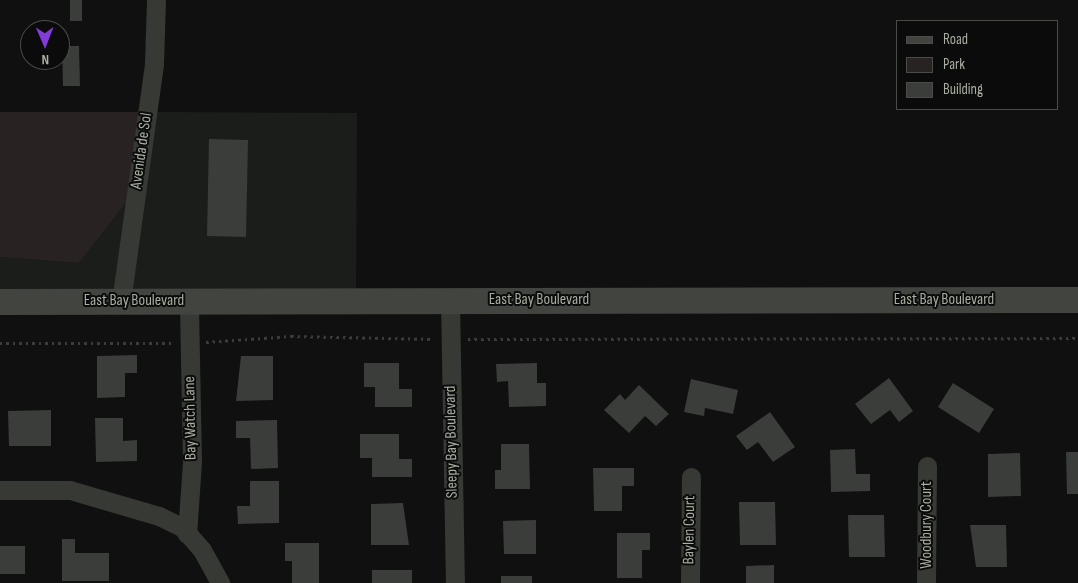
<!DOCTYPE html>
<style>
body{margin:0}
#map{position:relative;width:1078px;height:583px;overflow:hidden;background:#0f100f;font-family:"Sofia Sans Condensed",sans-serif}
div>[style]{position:absolute}
.built>*{inset:0;background:#1b1d1b}
.green>*{inset:0;background:#292223}
.building>*{inset:0;background:#3a3d39}
.path>*{height:3px;margin-top:-1.5px;transform-origin:0;background:repeating-linear-gradient(90deg,#3b3d39 0 2.5px,transparent 0 6.5px)}
.street>*{height:19px;margin:-9.5px;padding:0 9.5px;transform-origin:9.5px;border-radius:9.5px;background:#373935}
.secondary>*{height:26px;margin:-13px;padding:0 13px;transform-origin:13px;border-radius:13px;background:#41443f}
span{translate:-50% -50%;white-space:nowrap;text-align:center;line-height:1.15;-webkit-text-stroke:4px #0a0b0a;paint-order:stroke}
.street-label{font-size:16px;color:#a9afa2}
.legend{position:absolute;left:896px;top:20px;width:162px;height:90px;box-sizing:border-box;background:#0a0b0a;border:1px solid #4a4d47;margin:0;padding:6px 9px;list-style:none;font-size:15px;color:#a9afa2}
.legend li{display:flex;align-items:center;gap:10px;height:25px}
.legend b{width:25px;border:1px solid #4a4d47}
.north{position:absolute;left:20px;top:20px;width:50px;height:50px;box-sizing:border-box;background:#0a0b0a;border:1px solid #4a4d47;border-radius:50%;rotate:179deg;font-size:14px;font-weight:700;line-height:20px;text-align:center;color:#a9afa2}
.north::after{content:'';display:block;margin:auto;width:18px;height:22px;background:#813cda;clip-path:polygon(50% 0,100% 100%,50% 72%,0 100%)}
</style>
<div id="map">
<div class="built">
<i style="clip-path:polygon(156px 112px,357px 113px,356px 291px,131px 292px)"></i>
<i style="clip-path:polygon(126px 203px,114px 292px,0 293px,0 257px,79px 263px)"></i>
</div>
<div class="green">
<i style="clip-path:polygon(0 112px,139px 112px,126px 203px,79px 263px,0 257px)"></i>
</div>
<div class="building">
<i style="clip-path:polygon(70px 0,82px 0,82px 21px,70px 21px)"></i>
<i style="clip-path:polygon(62px 46px,79px 46px,80px 86px,63px 86px)"></i>
<i style="clip-path:polygon(209px 139px,248px 140px,246px 237px,207px 236px)"></i>
<i style="clip-path:polygon(137px 355px,137px 373px,125px 373px,125px 397px,97px 398px,97px 356px)"></i>
<i style="clip-path:polygon(241px 356px,273px 356px,273px 400px,236px 401px)"></i>
<i style="clip-path:polygon(364px 363px,399px 363px,399px 389px,412px 389px,412px 407px,375px 407px,375px 387px,364px 387px)"></i>
<i style="clip-path:polygon(537px 363px,537px 383px,546px 383px,546px 406px,509px 407px,508px 381px,497px 382px,496px 364px)"></i>
<i style="clip-path:polygon(889px 378px,913px 411px,899px 422px,890px 410px,871px 424px,855px 404px)"></i>
<i style="clip-path:polygon(691px 379px,738px 390px,733px 414px,705px 408px,704px 416px,684px 412px)"></i>
<i style="clip-path:polygon(953px 383px,994px 409px,979px 433px,938px 407px)"></i>
<i style="clip-path:polygon(639px 385px,669px 414px,656px 426px,645px 416px,629px 433px,604px 410px,620px 394px,625px 400px)"></i>
<i style="clip-path:polygon(51px 410px,51px 446px,9px 446px,8px 411px)"></i>
<i style="clip-path:polygon(770px 412px,795px 447px,773px 462px,758px 442px,747px 450px,736px 436px)"></i>
<i style="clip-path:polygon(95px 418px,123px 418px,123px 441px,137px 440px,137px 461px,96px 462px)"></i>
<i style="clip-path:polygon(277px 420px,278px 468px,251px 469px,250px 438px,236px 438px,236px 421px)"></i>
<i style="clip-path:polygon(360px 434px,399px 434px,399px 459px,412px 459px,412px 477px,372px 477px,372px 458px,360px 458px)"></i>
<i style="clip-path:polygon(501px 444px,529px 444px,530px 489px,495px 489px,495px 470px,501px 470px)"></i>
<i style="clip-path:polygon(855px 449px,856px 474px,870px 474px,870px 491px,831px 492px,830px 450px)"></i>
<i style="clip-path:polygon(1066px 452px,1078px 452px,1078px 494px,1067px 494px)"></i>
<i style="clip-path:polygon(1020px 453px,1021px 496px,988px 497px,988px 454px)"></i>
<i style="clip-path:polygon(593px 468px,634px 468px,634px 486px,622px 486px,622px 511px,594px 511px)"></i>
<i style="clip-path:polygon(250px 481px,279px 481px,279px 523px,238px 524px,237px 506px,250px 506px)"></i>
<i style="clip-path:polygon(739px 502px,775px 502px,776px 545px,740px 545px)"></i>
<i style="clip-path:polygon(403px 503px,409px 545px,371px 545px,371px 504px)"></i>
<i style="clip-path:polygon(848px 515px,884px 515px,885px 557px,849px 557px)"></i>
<i style="clip-path:polygon(536px 520px,536px 554px,504px 554px,503px 521px)"></i>
<i style="clip-path:polygon(970px 525px,1006px 525px,1007px 567px,976px 567px)"></i>
<i style="clip-path:polygon(617px 533px,650px 533px,650px 550px,642px 550px,642px 578px,617px 578px)"></i>
<i style="clip-path:polygon(62px 539px,75px 539px,75px 553px,109px 553px,109px 581px,62px 581px)"></i>
<i style="clip-path:polygon(285px 543px,319px 543px,319px 583px,292px 583px,292px 561px,285px 561px)"></i>
<i style="clip-path:polygon(0 546px,25px 546px,25px 574px,0 574px)"></i>
<i style="clip-path:polygon(774px 565px,774px 583px,746px 583px,746px 566px)"></i>
<i style="clip-path:polygon(372px 570px,412px 570px,412px 583px,372px 583px)"></i>
<i style="clip-path:polygon(501px 576px,532px 576px,532px 583px,501px 583px)"></i>
</div>
<div class="path">
<i style="left:468px;top:339px;width:610px;rotate:-0.09deg"></i>
<i style="left:206px;top:342px;width:85px;rotate:-4deg"></i>
<i style="left:291px;top:336px;width:143px;rotate:1.2deg"></i>
<i style="left:0;top:343px;width:174px"></i>
</div>
<div class="street">
<i style="left:450px;top:300px;width:283px;rotate:89deg"></i>
<i style="left:121px;top:302px;width:240px;rotate:-82.1deg"></i>
<i style="left:154px;top:64px;width:64px;rotate:-88.2deg"></i>
<i style="left:0;top:490px;width:70px"></i>
<i style="left:70px;top:490px;width:93px;rotate:16.3deg"></i>
<i style="left:159px;top:516px;width:25px;rotate:26deg"></i>
<i style="left:182px;top:527px;width:30px;rotate:49deg"></i>
<i style="left:202px;top:550px;width:38px;rotate:61deg"></i>
<i style="left:187px;top:534px;width:72px;rotate:-86deg"></i>
<i style="left:192px;top:462px;width:161px;rotate:-91.1deg"></i>
<i style="left:690px;top:583px;width:106px;rotate:-89.5deg"></i>
<i style="left:926px;top:583px;width:117px;rotate:-89.5deg"></i>
</div>
<div class="secondary">
<i style="left:0;top:302px;width:1078px;rotate:-0.11deg"></i>
</div>
<div class="street-label">
<span style="left:142px;top:151px;rotate:-82deg">Avenida de Sol</span>
<span style="left:539px;top:300px">East Bay Boulevard</span>
<span style="left:944px;top:300px">East Bay Boulevard</span>
<span style="left:134px;top:301px">East Bay Boulevard</span>
<span style="left:191px;top:418px;rotate:-91deg">Bay Watch Lane</span>
<span style="left:452px;top:442px;rotate:-91deg">Sleepy Bay Boulevard</span>
<span style="left:927px;top:525px;rotate:-90deg">Woodbury Court</span>
<span style="left:690px;top:530px;rotate:-89deg">Baylen Court</span>
</div>
<ul class="legend">
<li><b style="height:6px;background:#41443f"></b>Road</li>
<li><b style="height:14px;background:#292223"></b>Park</li>
<li><b style="height:14px;background:#3a3d39"></b>Building</li>
</ul>
<div class="north">N</div>
</div>
